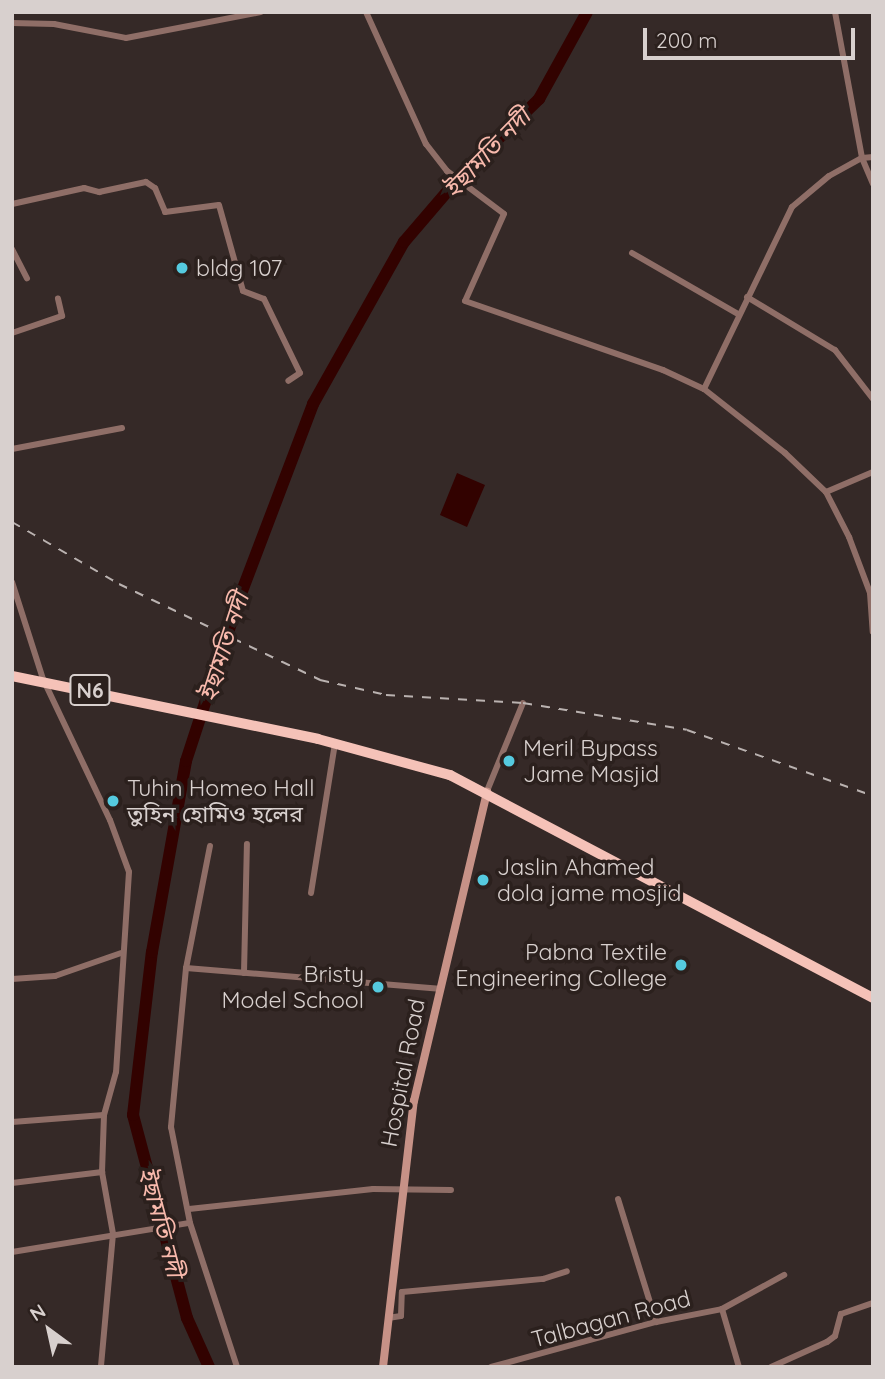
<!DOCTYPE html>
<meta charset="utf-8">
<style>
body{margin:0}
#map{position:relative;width:885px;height:1379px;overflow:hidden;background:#352927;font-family:Quicksand,"Noto Sans Bengali",sans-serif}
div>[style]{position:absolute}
.water>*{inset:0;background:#320200}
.river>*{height:12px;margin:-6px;padding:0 6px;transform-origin:6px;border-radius:6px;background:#320200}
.minor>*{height:6px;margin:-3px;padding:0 3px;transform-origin:3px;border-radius:3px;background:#8f6e67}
.secondary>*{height:8px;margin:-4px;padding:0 4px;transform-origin:4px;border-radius:4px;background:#c79287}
.trunk>*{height:10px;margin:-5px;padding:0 5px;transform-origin:5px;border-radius:5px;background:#f5c2b8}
.rail>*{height:2px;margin-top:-1px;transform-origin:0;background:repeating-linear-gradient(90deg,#bab2b0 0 9px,transparent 0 18px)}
.dots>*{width:19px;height:19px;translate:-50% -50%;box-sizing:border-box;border:4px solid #2b201d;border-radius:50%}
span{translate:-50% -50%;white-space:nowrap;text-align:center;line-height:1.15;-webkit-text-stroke:7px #2b201d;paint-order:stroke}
.shield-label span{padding:2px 5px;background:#2b201d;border:2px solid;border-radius:5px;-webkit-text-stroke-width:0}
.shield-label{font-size:21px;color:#d8d0ce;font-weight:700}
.poi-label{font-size:23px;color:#d8d0ce}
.left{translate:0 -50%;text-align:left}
.right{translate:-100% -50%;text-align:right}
.street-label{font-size:23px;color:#d8d0ce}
.water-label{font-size:24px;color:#f8b9ac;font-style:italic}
.frame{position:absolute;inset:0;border:14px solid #d8d0ce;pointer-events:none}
.north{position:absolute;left:14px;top:1295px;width:70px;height:70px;-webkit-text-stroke:5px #2b201d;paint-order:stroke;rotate:327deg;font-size:19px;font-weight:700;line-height:28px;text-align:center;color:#d8d0ce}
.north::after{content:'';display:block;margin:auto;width:24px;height:32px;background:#d8d0ce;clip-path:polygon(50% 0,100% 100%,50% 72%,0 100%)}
.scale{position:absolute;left:643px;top:28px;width:212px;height:32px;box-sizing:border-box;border:4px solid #d8d0ce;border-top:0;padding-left:9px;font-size:21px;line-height:24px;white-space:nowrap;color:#d8d0ce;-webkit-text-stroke:5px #2b201d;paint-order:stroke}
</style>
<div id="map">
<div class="water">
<i style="clip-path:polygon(457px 473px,485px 485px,467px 527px,440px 515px)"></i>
</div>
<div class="river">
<i style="left:209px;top:1367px;width:54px;rotate:-114.2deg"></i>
<i style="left:187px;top:1318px;width:210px;rotate:-104.9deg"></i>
<i style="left:133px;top:1115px;width:164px;rotate:-83.4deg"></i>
<i style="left:152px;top:952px;width:194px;rotate:-79.9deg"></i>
<i style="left:186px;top:761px;width:170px;rotate:-71.9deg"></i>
<i style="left:239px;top:599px;width:209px;rotate:-69.2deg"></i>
<i style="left:313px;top:404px;width:186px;rotate:-60.7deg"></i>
<i style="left:404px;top:242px;width:92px;rotate:-49.4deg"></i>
<i style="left:464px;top:172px;width:105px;rotate:-44.2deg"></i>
<i style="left:539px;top:99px;width:99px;rotate:-61.1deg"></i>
</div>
<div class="minor">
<i style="left:366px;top:12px;width:145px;rotate:65.6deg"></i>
<i style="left:426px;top:144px;width:34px;rotate:52deg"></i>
<i style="left:447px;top:171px;width:71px;rotate:37deg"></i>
<i style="left:504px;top:214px;width:95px;rotate:114.1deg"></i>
<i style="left:465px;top:301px;width:210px;rotate:19.2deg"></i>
<i style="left:663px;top:370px;width:45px;rotate:24.9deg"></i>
<i style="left:704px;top:389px;width:103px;rotate:38.3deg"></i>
<i style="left:785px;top:453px;width:57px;rotate:43.6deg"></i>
<i style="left:826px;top:492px;width:51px;rotate:62.9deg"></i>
<i style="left:849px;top:537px;width:60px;rotate:69.4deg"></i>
<i style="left:870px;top:593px;width:39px;rotate:86deg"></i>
<i style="left:835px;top:12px;width:148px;rotate:79.5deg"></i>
<i style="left:862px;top:158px;width:28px;rotate:67deg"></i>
<i style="left:12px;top:23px;width:42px;rotate:1.4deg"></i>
<i style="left:54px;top:24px;width:73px;rotate:11deg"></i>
<i style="left:126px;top:38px;width:137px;rotate:-10.9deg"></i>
<i style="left:12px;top:204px;width:74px;rotate:-12.5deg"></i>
<i style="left:84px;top:188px;width:16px;rotate:15deg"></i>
<i style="left:99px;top:192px;width:48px;rotate:-12deg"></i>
<i style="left:146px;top:182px;width:11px;rotate:34deg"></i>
<i style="left:155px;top:188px;width:26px;rotate:67deg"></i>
<i style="left:165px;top:212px;width:54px;rotate:-7.4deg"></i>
<i style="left:219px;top:205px;width:89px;rotate:74.4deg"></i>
<i style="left:243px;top:291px;width:22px;rotate:21deg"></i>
<i style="left:264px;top:299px;width:82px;rotate:64.1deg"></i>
<i style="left:300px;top:373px;width:14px;rotate:146deg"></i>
<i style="left:12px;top:249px;width:33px;rotate:63deg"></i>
<i style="left:632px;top:253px;width:122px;rotate:29.9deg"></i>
<i style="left:747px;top:297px;width:103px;rotate:31.1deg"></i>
<i style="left:835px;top:350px;width:62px;rotate:52.2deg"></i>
<i style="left:12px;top:333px;width:53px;rotate:-18.8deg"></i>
<i style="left:62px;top:316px;width:18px;rotate:-103deg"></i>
<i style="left:704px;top:389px;width:202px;rotate:-64.2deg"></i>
<i style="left:792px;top:207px;width:48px;rotate:-40deg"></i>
<i style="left:829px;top:176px;width:38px;rotate:-29deg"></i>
<i style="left:862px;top:158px;width:11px;rotate:-5deg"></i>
<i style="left:12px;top:449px;width:112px;rotate:-10.8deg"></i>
<i style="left:826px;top:492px;width:51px;rotate:-23.1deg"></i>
<i style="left:12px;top:582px;width:102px;rotate:72.3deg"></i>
<i style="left:43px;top:679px;width:156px;rotate:64.6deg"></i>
<i style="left:110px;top:820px;width:55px;rotate:69.9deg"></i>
<i style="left:129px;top:872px;width:200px;rotate:93.7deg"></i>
<i style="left:116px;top:1072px;width:45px;rotate:105.6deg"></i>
<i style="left:104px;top:1115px;width:57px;rotate:92deg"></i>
<i style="left:102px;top:1172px;width:63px;rotate:79.9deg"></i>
<i style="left:113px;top:1234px;width:134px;rotate:95.2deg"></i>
<i style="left:487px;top:791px;width:95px;rotate:-67.8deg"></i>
<i style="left:210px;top:846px;width:124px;rotate:101.1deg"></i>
<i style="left:186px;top:968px;width:160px;rotate:95.4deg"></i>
<i style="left:171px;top:1127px;width:98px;rotate:78.8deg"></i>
<i style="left:190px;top:1223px;width:151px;rotate:71.9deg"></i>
<i style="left:311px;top:893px;width:152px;rotate:-80.9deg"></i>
<i style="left:186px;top:968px;width:254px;rotate:4.7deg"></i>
<i style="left:244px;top:973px;width:129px;rotate:-88.7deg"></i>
<i style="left:12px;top:979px;width:43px;rotate:-4deg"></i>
<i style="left:55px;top:976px;width:70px;rotate:-19.2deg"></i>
<i style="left:12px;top:1122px;width:92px;rotate:-4.4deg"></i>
<i style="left:12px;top:1183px;width:91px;rotate:-7deg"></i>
<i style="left:618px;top:1199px;width:129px;rotate:72.8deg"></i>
<i style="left:189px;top:1209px;width:185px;rotate:-6.2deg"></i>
<i style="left:373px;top:1189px;width:78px;rotate:0.7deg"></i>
<i style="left:12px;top:1252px;width:180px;rotate:-9.3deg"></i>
<i style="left:722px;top:1309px;width:71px;rotate:-28.7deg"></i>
<i style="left:388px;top:1318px;width:13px;rotate:-9deg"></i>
<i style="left:401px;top:1316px;width:24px;rotate:-88deg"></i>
<i style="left:402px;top:1292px;width:142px;rotate:-5.3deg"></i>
<i style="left:543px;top:1279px;width:25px;rotate:-18deg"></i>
<i style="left:491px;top:1367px;width:171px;rotate:-15.3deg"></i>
<i style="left:656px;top:1322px;width:67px;rotate:-11.1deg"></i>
<i style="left:722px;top:1309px;width:60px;rotate:73.7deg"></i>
<i style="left:771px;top:1367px;width:61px;rotate:-24.1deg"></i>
<i style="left:827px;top:1342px;width:10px;rotate:-37deg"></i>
<i style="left:835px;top:1336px;width:23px;rotate:-75deg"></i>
<i style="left:841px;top:1314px;width:34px;rotate:-19deg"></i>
</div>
<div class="secondary">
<i style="left:383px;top:1367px;width:268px;rotate:-83.4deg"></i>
<i style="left:414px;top:1101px;width:318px;rotate:-76.7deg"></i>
</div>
<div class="trunk">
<i style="left:12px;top:676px;width:312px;rotate:11.6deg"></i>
<i style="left:318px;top:739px;width:137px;rotate:15.3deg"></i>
<i style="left:450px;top:775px;width:478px;rotate:27.8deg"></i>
</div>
<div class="rail">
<i style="left:12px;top:522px;width:124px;rotate:30.1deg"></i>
<i style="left:119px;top:584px;width:223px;rotate:25.5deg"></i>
<i style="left:320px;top:680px;width:68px;rotate:12.8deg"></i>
<i style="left:386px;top:695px;width:137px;rotate:3.3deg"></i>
<i style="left:523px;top:703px;width:166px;rotate:9.3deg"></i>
<i style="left:687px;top:730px;width:197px;rotate:19.5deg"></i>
</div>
<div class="dots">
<i style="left:182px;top:268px;background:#55cadf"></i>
<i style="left:509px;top:761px;background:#55cadf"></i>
<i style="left:113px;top:801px;background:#55cadf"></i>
<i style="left:483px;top:880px;background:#55cadf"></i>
<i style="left:681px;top:965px;background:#55cadf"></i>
<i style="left:378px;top:987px;background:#55cadf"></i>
</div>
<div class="shield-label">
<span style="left:90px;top:690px">N6</span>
</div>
<div class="poi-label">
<span class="left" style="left:196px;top:268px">bldg 107</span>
<span class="left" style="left:523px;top:761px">Meril Bypass<br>Jame Masjid</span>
<span class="left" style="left:127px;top:801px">Tuhin Homeo Hall<br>তুহিন হোমিও হলের</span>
<span class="left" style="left:497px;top:880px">Jaslin Ahamed<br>dola jame mosjid</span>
<span class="right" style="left:667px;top:965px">Pabna Textile<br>Engineering College</span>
<span class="right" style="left:364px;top:987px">Bristy<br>Model School</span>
</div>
<div class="street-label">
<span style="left:403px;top:1073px;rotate:-79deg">Hospital Road</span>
<span style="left:611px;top:1319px;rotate:-15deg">Talbagan Road</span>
</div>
<div class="water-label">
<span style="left:487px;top:153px;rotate:-46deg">ইছামতি নদী</span>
<span style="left:224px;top:647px;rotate:-72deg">ইছামতি নদী</span>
<span style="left:161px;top:1222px;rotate:75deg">ইছামতি নদী</span>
</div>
<div class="frame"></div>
<div class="north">N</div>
<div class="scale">200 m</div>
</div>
